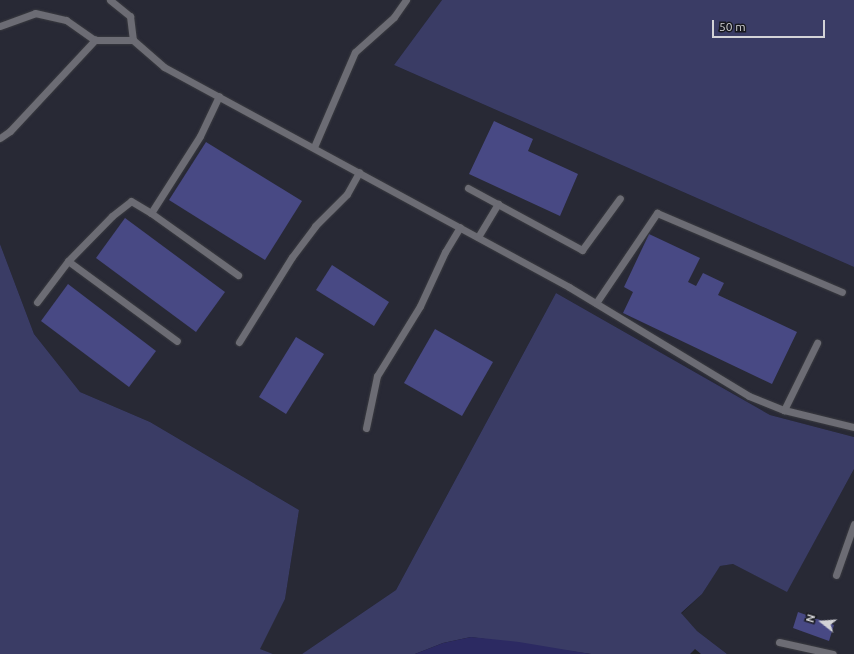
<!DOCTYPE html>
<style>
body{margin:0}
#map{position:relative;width:854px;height:654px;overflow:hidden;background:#202127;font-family:Ubuntu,sans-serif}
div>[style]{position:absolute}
.built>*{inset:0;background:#282935}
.green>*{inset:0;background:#3a3c65}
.water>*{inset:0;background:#2c2a62}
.building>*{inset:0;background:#484984}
.roads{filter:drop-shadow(0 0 1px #3a3b40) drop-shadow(0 0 1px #3a3b40)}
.service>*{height:7px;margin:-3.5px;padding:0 3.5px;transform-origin:3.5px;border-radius:3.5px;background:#6c6c74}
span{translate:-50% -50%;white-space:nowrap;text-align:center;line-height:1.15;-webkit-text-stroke:4px #17181e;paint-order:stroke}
.north{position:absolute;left:802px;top:602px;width:40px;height:40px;-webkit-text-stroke:3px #17181e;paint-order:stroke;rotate:287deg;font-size:11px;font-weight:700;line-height:16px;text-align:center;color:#d3d3d7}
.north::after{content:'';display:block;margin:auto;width:14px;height:18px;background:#d3d3d7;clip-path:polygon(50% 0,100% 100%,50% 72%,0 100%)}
.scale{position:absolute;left:712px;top:20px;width:113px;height:18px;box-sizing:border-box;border:2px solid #d3d3d7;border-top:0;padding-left:5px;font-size:12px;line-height:14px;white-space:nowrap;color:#d3d3d7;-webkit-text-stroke:3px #17181e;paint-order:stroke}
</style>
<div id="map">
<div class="built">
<i style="clip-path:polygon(0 0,442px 0,394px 65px,854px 267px,854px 437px,770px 415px,556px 293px,396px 590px,302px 654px,273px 654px,259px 649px,285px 599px,299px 510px,150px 422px,80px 392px,34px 334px,0 244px)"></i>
<i style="clip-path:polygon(854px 469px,854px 654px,727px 654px,697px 631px,681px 614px,702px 594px,719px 566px,733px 564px,787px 591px)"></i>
</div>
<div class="green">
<i style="clip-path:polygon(442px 0,854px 0,854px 267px,394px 65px)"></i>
<i style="clip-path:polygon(0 244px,34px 334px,80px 392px,150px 422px,299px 510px,285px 599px,260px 649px,273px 654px,0 654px)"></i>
<i style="clip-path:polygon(556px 293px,770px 415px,854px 437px,854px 469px,787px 592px,733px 564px,720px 566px,702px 594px,681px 613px,697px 631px,727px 654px,701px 654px,695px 649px,690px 654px,591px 654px,471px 637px,443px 643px,415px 654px,302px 654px,396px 590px)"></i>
</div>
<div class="water">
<i style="clip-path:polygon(471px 637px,519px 642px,591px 654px,415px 654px,443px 643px)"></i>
</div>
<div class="building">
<i style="clip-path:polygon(494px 121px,533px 139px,528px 151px,578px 174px,560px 216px,469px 174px)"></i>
<i style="clip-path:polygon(206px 142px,302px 201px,265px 260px,169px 200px)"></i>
<i style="clip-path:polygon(125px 218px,225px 292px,196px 332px,96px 258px)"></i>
<i style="clip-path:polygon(649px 234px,700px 258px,688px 282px,696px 286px,703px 273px,724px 283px,718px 295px,797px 332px,772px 384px,623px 313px,633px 292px,624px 287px)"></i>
<i style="clip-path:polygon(332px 265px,389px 302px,374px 326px,316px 290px)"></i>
<i style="clip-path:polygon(68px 284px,156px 351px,129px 387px,41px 321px)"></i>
<i style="clip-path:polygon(435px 329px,493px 362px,462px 416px,404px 383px)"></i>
<i style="clip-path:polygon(296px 337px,324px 354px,286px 414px,259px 397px)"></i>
<i style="clip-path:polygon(798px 612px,834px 625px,829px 641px,793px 628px)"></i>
</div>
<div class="roads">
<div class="service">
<i style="left:110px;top:0;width:26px;rotate:39deg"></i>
<i style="left:130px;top:16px;width:24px;rotate:83deg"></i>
<i style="left:0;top:26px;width:37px;rotate:-20deg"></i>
<i style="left:35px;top:13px;width:32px;rotate:13deg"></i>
<i style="left:66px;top:20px;width:35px;rotate:35deg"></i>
<i style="left:0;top:138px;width:12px;rotate:-35deg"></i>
<i style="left:10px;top:131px;width:125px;rotate:-47deg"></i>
<i style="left:95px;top:40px;width:38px"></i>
<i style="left:133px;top:40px;width:41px;rotate:41.1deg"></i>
<i style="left:164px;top:67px;width:461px;rotate:28.5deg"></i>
<i style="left:569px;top:287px;width:210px;rotate:31.2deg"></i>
<i style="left:749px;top:396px;width:38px;rotate:22deg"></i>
<i style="left:784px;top:410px;width:72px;rotate:13.7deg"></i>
<i style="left:314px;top:147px;width:103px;rotate:-66.7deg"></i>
<i style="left:355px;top:52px;width:52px;rotate:-41.9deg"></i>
<i style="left:394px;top:17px;width:21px;rotate:-55deg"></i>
<i style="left:468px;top:188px;width:130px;rotate:28.5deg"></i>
<i style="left:582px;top:250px;width:64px;rotate:-53.8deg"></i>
<i style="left:151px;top:213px;width:91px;rotate:-57.5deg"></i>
<i style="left:200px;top:136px;width:44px;rotate:-64.6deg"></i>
<i style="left:478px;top:237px;width:39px;rotate:-59deg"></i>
<i style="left:68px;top:261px;width:135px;rotate:36.3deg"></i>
<i style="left:37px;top:302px;width:51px;rotate:-52.9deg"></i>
<i style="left:68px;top:261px;width:63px;rotate:-45.6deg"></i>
<i style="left:112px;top:216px;width:24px;rotate:-38deg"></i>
<i style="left:131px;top:201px;width:23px;rotate:31deg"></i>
<i style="left:151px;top:213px;width:107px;rotate:35.5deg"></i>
<i style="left:596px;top:303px;width:109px;rotate:-55.9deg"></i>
<i style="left:657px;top:213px;width:201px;rotate:23.1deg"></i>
<i style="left:239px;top:342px;width:100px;rotate:-58.1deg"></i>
<i style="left:292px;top:257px;width:39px;rotate:-53deg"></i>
<i style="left:315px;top:226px;width:45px;rotate:-45deg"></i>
<i style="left:347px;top:194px;width:25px;rotate:-61deg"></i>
<i style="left:784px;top:410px;width:75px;rotate:-63.8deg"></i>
<i style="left:366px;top:428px;width:53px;rotate:-78.1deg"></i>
<i style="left:377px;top:376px;width:82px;rotate:-58.4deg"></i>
<i style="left:420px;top:306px;width:60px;rotate:-65.2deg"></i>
<i style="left:445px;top:252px;width:29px;rotate:-59deg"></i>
<i style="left:836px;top:575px;width:54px;rotate:-70.6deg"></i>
<i style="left:779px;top:642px;width:55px;rotate:12.5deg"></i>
</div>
</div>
<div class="north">N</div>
<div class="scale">50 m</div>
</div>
